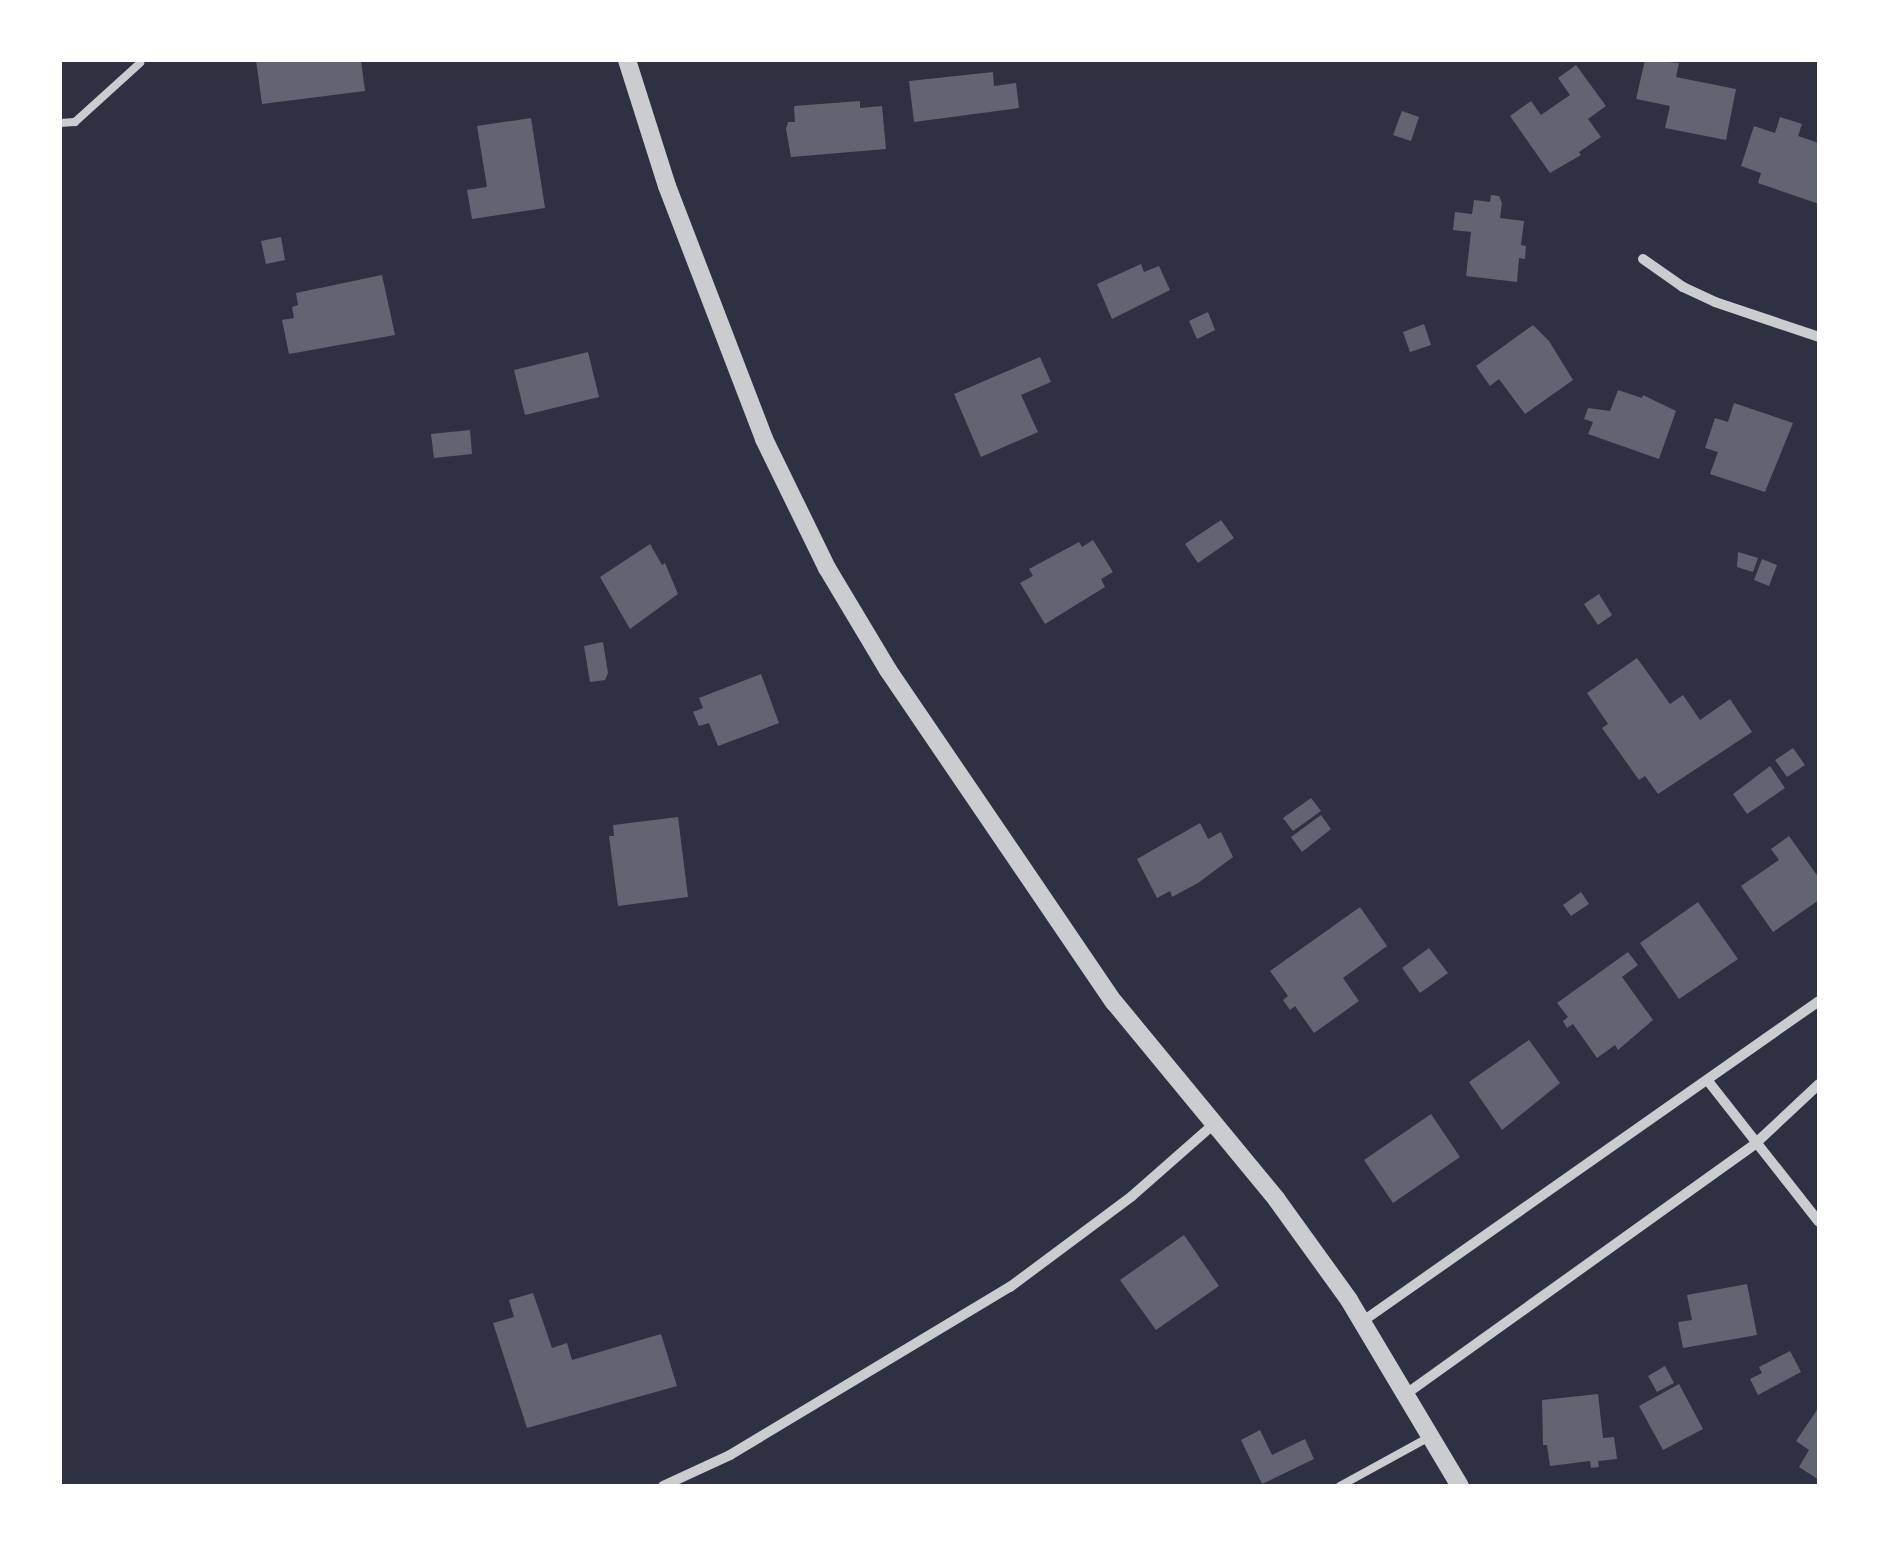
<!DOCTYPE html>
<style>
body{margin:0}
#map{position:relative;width:1879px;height:1546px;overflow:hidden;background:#2d3142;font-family:Commissioner,sans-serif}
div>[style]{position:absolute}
.building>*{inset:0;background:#626471}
.service>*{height:8px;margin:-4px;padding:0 4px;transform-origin:4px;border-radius:4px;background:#caccd0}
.minor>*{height:10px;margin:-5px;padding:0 5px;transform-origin:5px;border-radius:5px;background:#caccd0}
.tertiary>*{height:18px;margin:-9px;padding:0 9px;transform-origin:9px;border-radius:9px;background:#caccd0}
span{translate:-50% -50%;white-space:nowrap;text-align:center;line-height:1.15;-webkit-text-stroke:8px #fff;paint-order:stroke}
.frame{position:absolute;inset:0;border:62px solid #fff;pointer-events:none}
</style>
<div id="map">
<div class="building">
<i style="clip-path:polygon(256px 60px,361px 60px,365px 91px,262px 104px)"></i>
<i style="clip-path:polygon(1645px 60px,1679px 63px,1676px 77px,1736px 89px,1726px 140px,1665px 128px,1670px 106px,1636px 99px)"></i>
<i style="clip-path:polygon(1576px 65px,1606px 106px,1588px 119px,1601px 137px,1579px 152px,1581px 155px,1550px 173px,1510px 116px,1531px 101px,1541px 115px,1570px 95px,1558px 78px)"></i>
<i style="clip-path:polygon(993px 72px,994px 86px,1016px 83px,1019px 108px,914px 122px,909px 81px)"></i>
<i style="clip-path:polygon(860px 101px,860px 108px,882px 106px,886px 149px,791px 157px,786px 129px,788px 122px,795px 122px,794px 106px)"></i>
<i style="clip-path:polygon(1402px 111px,1419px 117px,1411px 141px,1393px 135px)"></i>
<i style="clip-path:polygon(1780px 117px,1802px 124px,1798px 136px,1819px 143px,1819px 204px,1758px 183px,1761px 173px,1741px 166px,1754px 126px,1775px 133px)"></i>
<i style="clip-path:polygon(531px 118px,545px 208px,472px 219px,467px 190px,487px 187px,477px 126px)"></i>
<i style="clip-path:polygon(1491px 195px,1499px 196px,1502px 203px,1500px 218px,1524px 221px,1521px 245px,1526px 246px,1525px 259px,1519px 258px,1517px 282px,1466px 276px,1471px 232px,1453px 230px,1455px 212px,1472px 214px,1474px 200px,1490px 202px)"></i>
<i style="clip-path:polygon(281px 237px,285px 260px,266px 264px,261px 241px)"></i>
<i style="clip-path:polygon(1141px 264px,1144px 272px,1159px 266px,1170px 290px,1112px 319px,1097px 284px)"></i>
<i style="clip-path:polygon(382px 275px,395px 335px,289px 354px,282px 320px,294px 318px,292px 307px,298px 305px,296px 293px)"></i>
<i style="clip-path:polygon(1208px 312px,1215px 330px,1197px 339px,1189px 321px)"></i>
<i style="clip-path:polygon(1424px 324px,1431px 345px,1410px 352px,1403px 332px)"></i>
<i style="clip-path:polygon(1533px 325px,1549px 341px,1573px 380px,1525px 414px,1499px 379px,1490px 386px,1476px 366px)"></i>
<i style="clip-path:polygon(588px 352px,599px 397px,525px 415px,514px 370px)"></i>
<i style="clip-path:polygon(1040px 357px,1051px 382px,1021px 395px,1038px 432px,981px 457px,954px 394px)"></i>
<i style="clip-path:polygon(1618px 390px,1642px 398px,1643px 395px,1676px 411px,1659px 459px,1588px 434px,1593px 422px,1584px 419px,1588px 408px,1610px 411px)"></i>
<i style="clip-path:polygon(1734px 403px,1793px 423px,1765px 492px,1710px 474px,1718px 452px,1705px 448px,1715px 418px,1728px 422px)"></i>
<i style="clip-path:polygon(470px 430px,472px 454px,434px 458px,431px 434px)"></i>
<i style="clip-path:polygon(1221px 520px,1234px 538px,1198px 563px,1185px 544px)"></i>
<i style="clip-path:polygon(1093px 540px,1113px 572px,1101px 579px,1105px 587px,1045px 624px,1020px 583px,1033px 576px,1029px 569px,1079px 542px,1082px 547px)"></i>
<i style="clip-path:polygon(650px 544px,662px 565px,665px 563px,678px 594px,630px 629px,600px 577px)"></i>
<i style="clip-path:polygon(1738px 552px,1758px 558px,1753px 572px,1737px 567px)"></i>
<i style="clip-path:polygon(1762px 559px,1777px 565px,1769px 586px,1754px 580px)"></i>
<i style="clip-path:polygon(1599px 594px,1612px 615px,1598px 625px,1584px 604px)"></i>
<i style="clip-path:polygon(603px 642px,608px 673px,605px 680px,590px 682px,584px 646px)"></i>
<i style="clip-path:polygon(1637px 658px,1670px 704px,1683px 695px,1700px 720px,1730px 699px,1752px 732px,1658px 794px,1645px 776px,1639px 780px,1602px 728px,1608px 724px,1587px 693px)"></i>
<i style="clip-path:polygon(761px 674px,779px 723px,718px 746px,709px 723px,699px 726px,693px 712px,703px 708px,699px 698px)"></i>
<i style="clip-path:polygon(1793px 748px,1805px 765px,1787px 777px,1775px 760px)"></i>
<i style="clip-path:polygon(1770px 766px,1785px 788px,1747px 814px,1733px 794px)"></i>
<i style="clip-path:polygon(1311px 798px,1321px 811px,1293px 831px,1283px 818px)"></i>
<i style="clip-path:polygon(1321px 815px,1331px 829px,1302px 852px,1291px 837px)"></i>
<i style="clip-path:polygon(678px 817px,688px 897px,618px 906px,609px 836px,614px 836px,613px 825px)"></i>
<i style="clip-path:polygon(1200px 823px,1208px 839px,1221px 832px,1233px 857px,1198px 883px,1172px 897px,1170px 891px,1157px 898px,1137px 859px)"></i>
<i style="clip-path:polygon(1789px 836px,1819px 878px,1819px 900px,1773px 932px,1741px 886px,1779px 860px,1771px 849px)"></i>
<i style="clip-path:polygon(1581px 892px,1589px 904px,1571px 916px,1563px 905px)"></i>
<i style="clip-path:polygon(1698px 902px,1738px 959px,1679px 999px,1640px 943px)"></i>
<i style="clip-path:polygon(1360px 907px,1387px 946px,1343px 978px,1359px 1001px,1314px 1033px,1295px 1006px,1290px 1010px,1283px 1000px,1288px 996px,1270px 971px)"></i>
<i style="clip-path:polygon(1429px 948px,1448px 973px,1420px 993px,1402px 968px)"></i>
<i style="clip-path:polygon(1628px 952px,1638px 965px,1622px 977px,1653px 1020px,1618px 1050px,1615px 1045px,1597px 1058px,1573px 1024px,1567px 1028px,1563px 1021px,1568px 1017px,1557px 1003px)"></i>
<i style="clip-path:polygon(1529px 1040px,1560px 1083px,1502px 1130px,1469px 1082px)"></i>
<i style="clip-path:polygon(1431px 1114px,1460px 1157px,1393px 1203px,1364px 1160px)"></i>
<i style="clip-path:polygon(1184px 1235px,1219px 1286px,1156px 1330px,1120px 1280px)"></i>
<i style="clip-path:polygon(1747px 1284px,1757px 1335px,1683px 1348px,1678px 1322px,1692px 1320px,1687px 1295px)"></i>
<i style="clip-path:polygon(533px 1293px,552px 1348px,567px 1343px,572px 1360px,661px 1334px,677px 1386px,527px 1428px,493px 1323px,514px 1317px,509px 1300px)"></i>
<i style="clip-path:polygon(1790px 1351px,1801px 1372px,1758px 1395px,1750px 1379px,1762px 1373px,1759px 1367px)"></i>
<i style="clip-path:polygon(1665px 1366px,1674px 1383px,1657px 1392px,1648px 1376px)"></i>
<i style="clip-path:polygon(1679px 1384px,1703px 1429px,1663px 1450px,1639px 1406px)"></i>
<i style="clip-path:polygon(1598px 1394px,1603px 1438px,1614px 1437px,1617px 1459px,1598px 1461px,1599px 1467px,1591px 1468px,1590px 1461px,1550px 1466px,1547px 1445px,1543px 1445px,1542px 1400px)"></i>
<i style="clip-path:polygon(1819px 1407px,1819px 1480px,1799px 1467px,1809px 1450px,1796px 1441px)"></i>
<i style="clip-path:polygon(1260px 1430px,1272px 1455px,1305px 1439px,1314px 1459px,1262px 1484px,1241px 1440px)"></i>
</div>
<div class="service">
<i style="left:60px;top:123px;width:15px;rotate:-4deg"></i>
<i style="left:75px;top:122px;width:88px;rotate:-42.2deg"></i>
<i style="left:1340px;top:1486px;width:104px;rotate:-28.8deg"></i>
</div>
<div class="minor">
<i style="left:1643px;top:259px;width:49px;rotate:35deg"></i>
<i style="left:1683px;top:287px;width:35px;rotate:25deg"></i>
<i style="left:1715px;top:302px;width:110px;rotate:18.6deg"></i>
<i style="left:1708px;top:1081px;width:179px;rotate:51.8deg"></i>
<i style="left:1363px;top:1321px;width:557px;rotate:-35.06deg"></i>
<i style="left:1406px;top:1394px;width:431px;rotate:-35.6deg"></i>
<i style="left:1756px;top:1143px;width:86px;rotate:-43.1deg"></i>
<i style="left:663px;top:1486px;width:74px;rotate:-24.8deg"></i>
<i style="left:730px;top:1455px;width:327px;rotate:-31deg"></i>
<i style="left:1010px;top:1287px;width:152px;rotate:-36.7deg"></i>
<i style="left:1132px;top:1196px;width:109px;rotate:-41.3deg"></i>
</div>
<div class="tertiary">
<i style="left:627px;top:60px;width:132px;rotate:72.4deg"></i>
<i style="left:667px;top:186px;width:271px;rotate:69deg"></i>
<i style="left:764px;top:439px;width:144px;rotate:64deg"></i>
<i style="left:827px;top:568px;width:119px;rotate:59.1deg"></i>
<i style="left:888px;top:670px;width:402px;rotate:55.8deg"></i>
<i style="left:1114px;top:1002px;width:256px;rotate:50.5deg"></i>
<i style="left:1277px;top:1200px;width:123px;rotate:54.2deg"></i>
<i style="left:1349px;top:1300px;width:217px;rotate:59.2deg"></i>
</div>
<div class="frame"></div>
</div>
